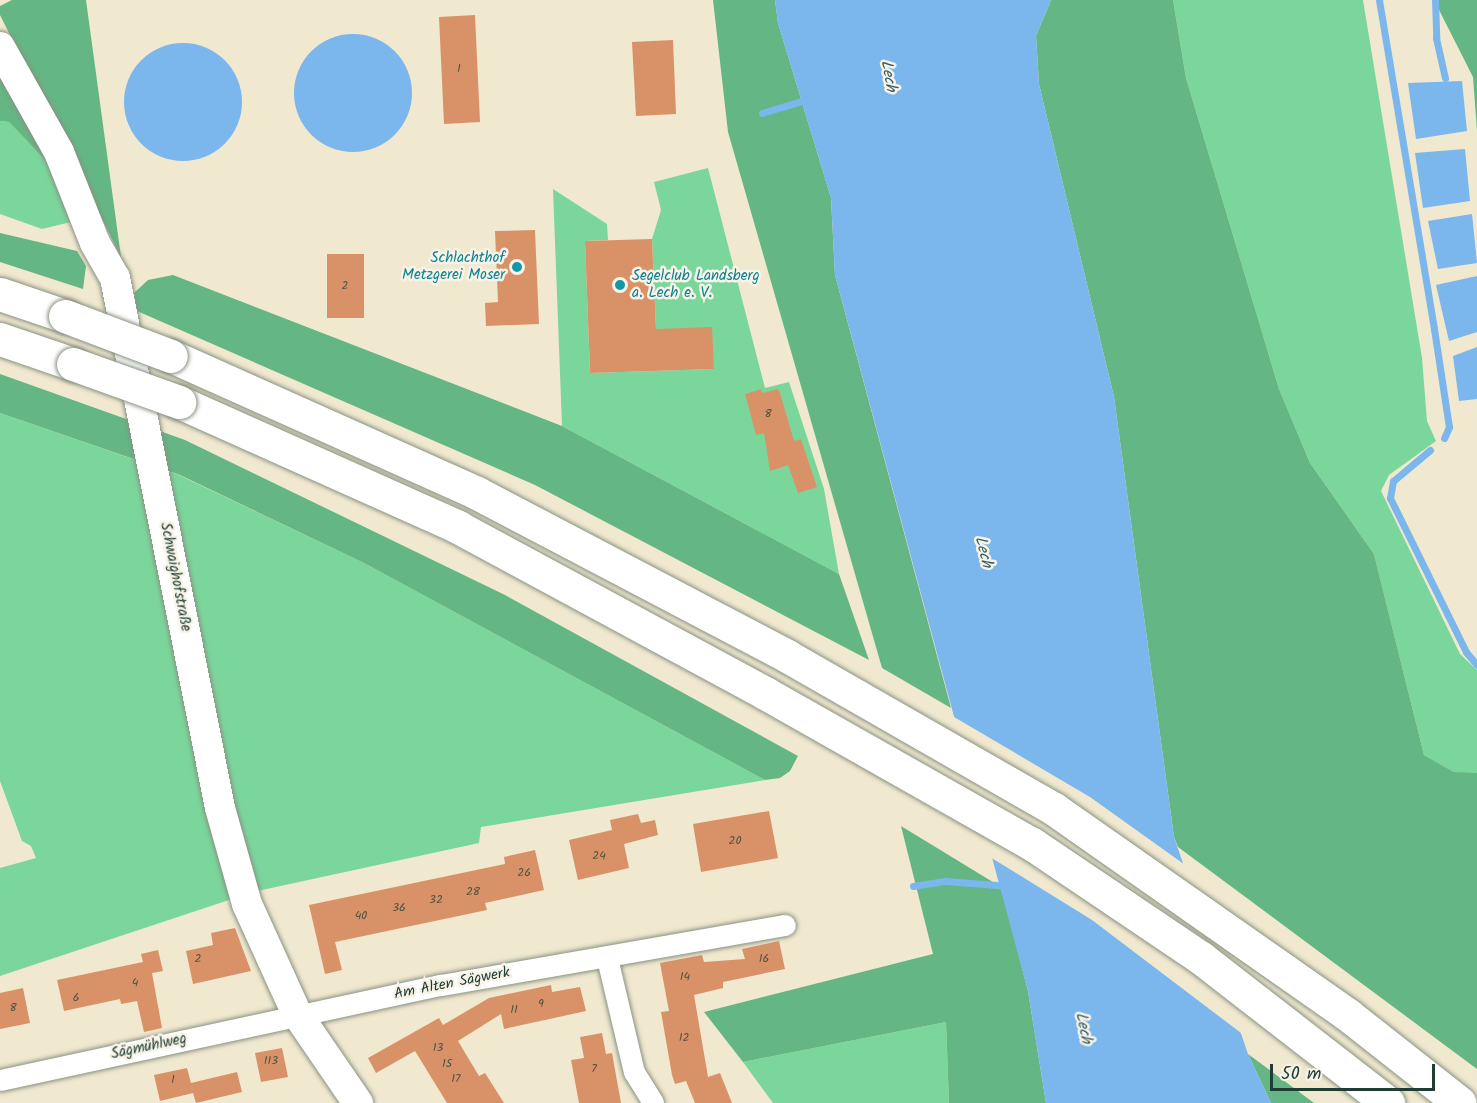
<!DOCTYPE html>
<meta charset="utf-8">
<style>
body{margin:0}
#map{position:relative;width:1477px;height:1103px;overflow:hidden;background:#f0e8cf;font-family:Kalam,sans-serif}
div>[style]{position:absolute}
.green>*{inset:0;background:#7bd69c}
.forest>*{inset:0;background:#64b784}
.water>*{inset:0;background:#7bb6ec}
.round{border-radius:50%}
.pier>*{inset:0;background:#f0e8cf}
.stream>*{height:7px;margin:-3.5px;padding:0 3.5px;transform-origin:3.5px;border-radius:3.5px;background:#7bb6ec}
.building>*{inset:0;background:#d99268}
.roads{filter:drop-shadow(0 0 2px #889282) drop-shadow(0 0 2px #889282)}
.street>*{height:21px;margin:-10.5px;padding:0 10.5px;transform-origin:10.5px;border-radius:10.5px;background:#fff}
.secondary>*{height:30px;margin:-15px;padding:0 15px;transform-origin:15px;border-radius:15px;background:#fff}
.highway>*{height:33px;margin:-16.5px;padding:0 16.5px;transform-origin:16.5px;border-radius:16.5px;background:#fff}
.bridges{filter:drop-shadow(0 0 2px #889282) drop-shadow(0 0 2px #889282)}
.highway-bridge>*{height:33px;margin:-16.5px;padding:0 16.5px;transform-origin:16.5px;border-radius:16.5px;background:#fff}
.dots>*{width:16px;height:16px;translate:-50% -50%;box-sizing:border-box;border:3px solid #f7f3e8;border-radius:50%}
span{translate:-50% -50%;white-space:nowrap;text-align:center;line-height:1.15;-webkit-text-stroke:5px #f7f3e8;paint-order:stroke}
.number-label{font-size:12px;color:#4e5241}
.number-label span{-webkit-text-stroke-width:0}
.culture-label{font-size:15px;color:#0d838f}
.right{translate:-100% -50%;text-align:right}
.left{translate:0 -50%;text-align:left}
.street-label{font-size:15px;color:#1f3d34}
.water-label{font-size:16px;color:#365b62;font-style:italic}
.scale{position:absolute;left:1270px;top:1064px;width:165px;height:27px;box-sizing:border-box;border:3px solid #1f3d34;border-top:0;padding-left:8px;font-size:18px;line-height:21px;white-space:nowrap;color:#1f3d34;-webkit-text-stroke:4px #f7f3e8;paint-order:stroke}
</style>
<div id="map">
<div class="green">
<i style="clip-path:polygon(1173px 0,1363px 0,1422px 358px,1427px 421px,1436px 441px,1389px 475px,1381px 491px,1460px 654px,1477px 670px,1477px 773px,1473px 776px,1454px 772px,1424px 755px,1374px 554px,1310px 463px,1279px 389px,1186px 78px)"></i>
<i style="clip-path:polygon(0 121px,9px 122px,45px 160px,48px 159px,71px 222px,42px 229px,0 214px)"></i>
<i style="clip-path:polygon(708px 168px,765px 388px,789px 382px,824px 489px,839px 574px,562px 426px,553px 189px,607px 224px,608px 240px,585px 241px,590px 373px,713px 369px,656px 329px,652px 239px,661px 210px,654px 182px)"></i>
<i style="clip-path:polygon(0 413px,179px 475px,364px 563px,765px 780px,481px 827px,479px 843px,253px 892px,0 976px,0 868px,36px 858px,31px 846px,22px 841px,0 781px)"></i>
<i style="clip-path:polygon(946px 1022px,949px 1103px,773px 1103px,743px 1062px)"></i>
</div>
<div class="forest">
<i style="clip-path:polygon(12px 0,86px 0,121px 257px,0 15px,0 6px)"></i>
<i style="clip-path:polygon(713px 0,775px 0,778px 23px,831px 198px,835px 275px,951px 708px,882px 668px,728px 132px)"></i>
<i style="clip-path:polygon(1051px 0,1173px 0,1186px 78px,1279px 389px,1310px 463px,1374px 554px,1424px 755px,1454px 772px,1477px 773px,1477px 1069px,1178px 847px,1174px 837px,1114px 397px,1039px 84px,1036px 36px)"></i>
<i style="clip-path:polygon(1434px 0,1477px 0,1477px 131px,1473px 77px)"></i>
<i style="clip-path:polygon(0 68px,48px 159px,45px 160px,9px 122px,0 121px)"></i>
<i style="clip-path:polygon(0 233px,77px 251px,86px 266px,83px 289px,0 262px)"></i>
<i style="clip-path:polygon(173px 275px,562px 426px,839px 574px,869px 660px,535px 485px,137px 311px,134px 293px,148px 280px)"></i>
<i style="clip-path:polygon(0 374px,185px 440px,505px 595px,798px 756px,790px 771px,780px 778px,765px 780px,364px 563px,180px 475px,0 413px)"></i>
<i style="clip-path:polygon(901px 826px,1001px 887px,1028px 991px,1046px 1103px,949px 1103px,946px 1022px,743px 1062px,704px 1012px,933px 954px)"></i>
<i style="clip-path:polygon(1248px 1054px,1314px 1103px,1271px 1103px)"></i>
</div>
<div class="water">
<i style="clip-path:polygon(775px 0,1051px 0,1036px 36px,1039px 84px,1114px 397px,1174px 837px,1248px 1054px,1271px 1103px,1046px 1103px,1028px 991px,835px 275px,831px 198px,778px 23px)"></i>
<i class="round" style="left:294px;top:34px;width:118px;height:118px"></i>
<i class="round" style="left:124px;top:43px;width:118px;height:118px"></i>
<i style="clip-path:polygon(1462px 81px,1467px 131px,1416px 139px,1408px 83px)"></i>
<i style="clip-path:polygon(1465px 149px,1470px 201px,1423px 208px,1415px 153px)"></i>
<i style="clip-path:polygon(1472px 214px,1477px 263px,1438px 269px,1428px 221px)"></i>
<i style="clip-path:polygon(1477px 276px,1477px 332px,1449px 341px,1436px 285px)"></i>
<i style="clip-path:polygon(1477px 347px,1477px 399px,1459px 401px,1453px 356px)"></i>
</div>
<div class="pier">
<i style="clip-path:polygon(949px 714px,1090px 797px,1188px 867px,1245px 1036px,1092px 920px,990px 857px)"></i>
</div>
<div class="stream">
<i style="left:1379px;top:0;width:334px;rotate:80.5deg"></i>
<i style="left:1434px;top:329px;width:99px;rotate:81.3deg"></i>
<i style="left:1449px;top:427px;width:12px;rotate:114deg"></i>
<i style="left:1435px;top:0;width:38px;rotate:88deg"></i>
<i style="left:1436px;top:38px;width:41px;rotate:77.3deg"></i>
<i style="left:762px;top:113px;width:48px;rotate:-16.9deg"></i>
<i style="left:1430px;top:450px;width:48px;rotate:140deg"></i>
<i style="left:1393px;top:481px;width:17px;rotate:100deg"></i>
<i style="left:1390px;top:498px;width:172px;rotate:63.7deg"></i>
<i style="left:1466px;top:652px;width:17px;rotate:50deg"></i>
<i style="left:913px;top:886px;width:33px;rotate:-9deg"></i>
<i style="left:946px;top:881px;width:63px;rotate:4.5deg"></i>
</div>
<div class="building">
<i style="clip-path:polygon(475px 15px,480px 122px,444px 124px,439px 17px)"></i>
<i style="clip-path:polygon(673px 40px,676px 114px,636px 116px,632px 42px)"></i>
<i style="clip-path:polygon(535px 230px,539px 324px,486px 326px,485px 303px,498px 302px,495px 231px)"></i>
<i style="clip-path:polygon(652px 239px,656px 329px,712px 327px,714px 369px,590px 373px,585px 241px)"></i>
<i style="clip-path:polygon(327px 254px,364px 254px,364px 318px,327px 318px)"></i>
<i style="clip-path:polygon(761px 389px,762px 393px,778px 389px,780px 393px,794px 441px,801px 439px,817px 487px,798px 493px,788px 465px,770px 471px,764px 433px,756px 435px,745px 394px)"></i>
<i style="clip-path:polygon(769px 811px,778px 858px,701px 872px,693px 824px)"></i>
<i style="clip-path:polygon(638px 814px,641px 823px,655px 820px,658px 835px,624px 844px,629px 868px,578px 880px,569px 840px,612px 830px,610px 820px)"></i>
<i style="clip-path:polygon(535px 850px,544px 890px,485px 903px,487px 910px,335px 942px,342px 970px,325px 974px,309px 905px,505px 864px,504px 857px)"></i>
<i style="clip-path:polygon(235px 928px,251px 971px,193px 984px,186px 951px,213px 945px,211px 933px)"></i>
<i style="clip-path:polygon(779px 941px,785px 969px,723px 982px,723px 988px,694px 995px,708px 1077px,720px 1073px,732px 1103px,695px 1103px,686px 1081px,675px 1084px,672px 1075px,661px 1012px,669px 1011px,660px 963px,702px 955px,704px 962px,745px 959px,742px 949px)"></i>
<i style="clip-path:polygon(158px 950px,163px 971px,152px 973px,162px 1028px,144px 1032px,137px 1001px,121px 1004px,120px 999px,64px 1011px,57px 980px,143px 962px,141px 954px)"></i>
<i style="clip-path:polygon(551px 985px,552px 992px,580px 987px,586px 1011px,504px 1029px,501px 1014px,458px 1041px,479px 1076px,485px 1073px,504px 1103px,447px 1103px,415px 1051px,376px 1073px,368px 1058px,439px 1018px,443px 1025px,489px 998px)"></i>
<i style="clip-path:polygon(23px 988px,30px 1023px,0 1029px,0 993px)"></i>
<i style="clip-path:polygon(602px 1033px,606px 1054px,612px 1053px,621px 1103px,579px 1103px,571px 1060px,584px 1058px,580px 1037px)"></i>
<i style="clip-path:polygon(282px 1048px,288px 1077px,261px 1082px,255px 1053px)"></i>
<i style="clip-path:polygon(187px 1068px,191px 1083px,237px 1072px,242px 1092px,196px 1103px,193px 1093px,160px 1101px,154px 1075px)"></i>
</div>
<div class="roads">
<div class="street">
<i style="left:607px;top:958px;width:117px;rotate:76.7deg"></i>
<i style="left:634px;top:1072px;width:36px;rotate:58deg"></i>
<i style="left:0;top:1080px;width:451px;rotate:-12.2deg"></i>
<i style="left:441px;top:985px;width:349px;rotate:-9.9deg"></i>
</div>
<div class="secondary">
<i style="left:0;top:47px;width:120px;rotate:60.7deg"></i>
<i style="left:59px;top:152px;width:98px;rotate:68.4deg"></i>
<i style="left:95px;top:243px;width:40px;rotate:60.3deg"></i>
<i style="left:115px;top:278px;width:540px;rotate:78.79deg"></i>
<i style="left:220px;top:808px;width:100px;rotate:74.3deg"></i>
<i style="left:247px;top:904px;width:121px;rotate:65.6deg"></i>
<i style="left:297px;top:1014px;width:108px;rotate:55.6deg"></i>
</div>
<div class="highway">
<i style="left:0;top:294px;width:69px;rotate:18.7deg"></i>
<i style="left:0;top:339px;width:77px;rotate:18.9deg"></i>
<i style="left:171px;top:356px;width:335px;rotate:24.1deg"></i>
<i style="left:477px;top:493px;width:350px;rotate:27.7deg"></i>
<i style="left:787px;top:656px;width:308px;rotate:29.8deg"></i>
<i style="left:1054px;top:809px;width:359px;rotate:35deg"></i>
<i style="left:1348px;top:1015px;width:142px;rotate:38.2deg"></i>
<i style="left:179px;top:402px;width:306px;rotate:24.1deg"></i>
<i style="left:458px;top:527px;width:349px;rotate:28.4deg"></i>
<i style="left:765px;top:693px;width:307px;rotate:29.5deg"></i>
<i style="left:1032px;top:844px;width:204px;rotate:34deg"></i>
<i style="left:1201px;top:958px;width:237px;rotate:37.8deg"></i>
</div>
</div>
<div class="bridges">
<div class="highway-bridge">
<i style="left:65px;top:316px;width:113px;rotate:20.7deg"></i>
<i style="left:73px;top:364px;width:113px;rotate:19.7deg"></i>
</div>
</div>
<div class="dots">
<i style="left:517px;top:267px;background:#0f9aa8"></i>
<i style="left:620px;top:285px;background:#0f9aa8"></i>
</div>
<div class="number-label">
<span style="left:459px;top:69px">1</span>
<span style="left:345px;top:286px">2</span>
<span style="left:768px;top:414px">8</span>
<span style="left:735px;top:841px">20</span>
<span style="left:599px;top:856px">24</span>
<span style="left:524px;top:873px">26</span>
<span style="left:473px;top:892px">28</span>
<span style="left:436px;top:900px">32</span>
<span style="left:399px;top:908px">36</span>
<span style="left:361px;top:916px">40</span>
<span style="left:198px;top:959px">2</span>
<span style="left:764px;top:959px">16</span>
<span style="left:685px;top:977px">14</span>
<span style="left:135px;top:983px">4</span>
<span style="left:76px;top:998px">6</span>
<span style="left:541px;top:1004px">9</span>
<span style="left:13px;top:1008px">8</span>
<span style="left:514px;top:1010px">11</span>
<span style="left:684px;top:1038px">12</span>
<span style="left:438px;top:1048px">13</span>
<span style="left:271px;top:1061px">113</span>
<span style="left:447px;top:1064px">15</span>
<span style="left:594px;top:1069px">7</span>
<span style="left:456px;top:1079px">17</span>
<span style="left:173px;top:1080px">1</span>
</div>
<div class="culture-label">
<span class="right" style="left:505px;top:267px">Schlachthof<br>Metzgerei Moser</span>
<span class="left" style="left:632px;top:285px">Segelclub Landsberg<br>a. Lech e. V.</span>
</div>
<div class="street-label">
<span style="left:175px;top:577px;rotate:79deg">Schwaighofstraße</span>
<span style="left:452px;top:984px;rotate:-11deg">Am Alten Sägwerk</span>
<span style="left:149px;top:1047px;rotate:-12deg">Sägmühlweg</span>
</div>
<div class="water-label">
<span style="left:888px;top:76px;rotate:80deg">Lech</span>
<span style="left:983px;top:552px;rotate:76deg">Lech</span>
<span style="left:1083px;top:1028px;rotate:79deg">Lech</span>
</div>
<div class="scale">50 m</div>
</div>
